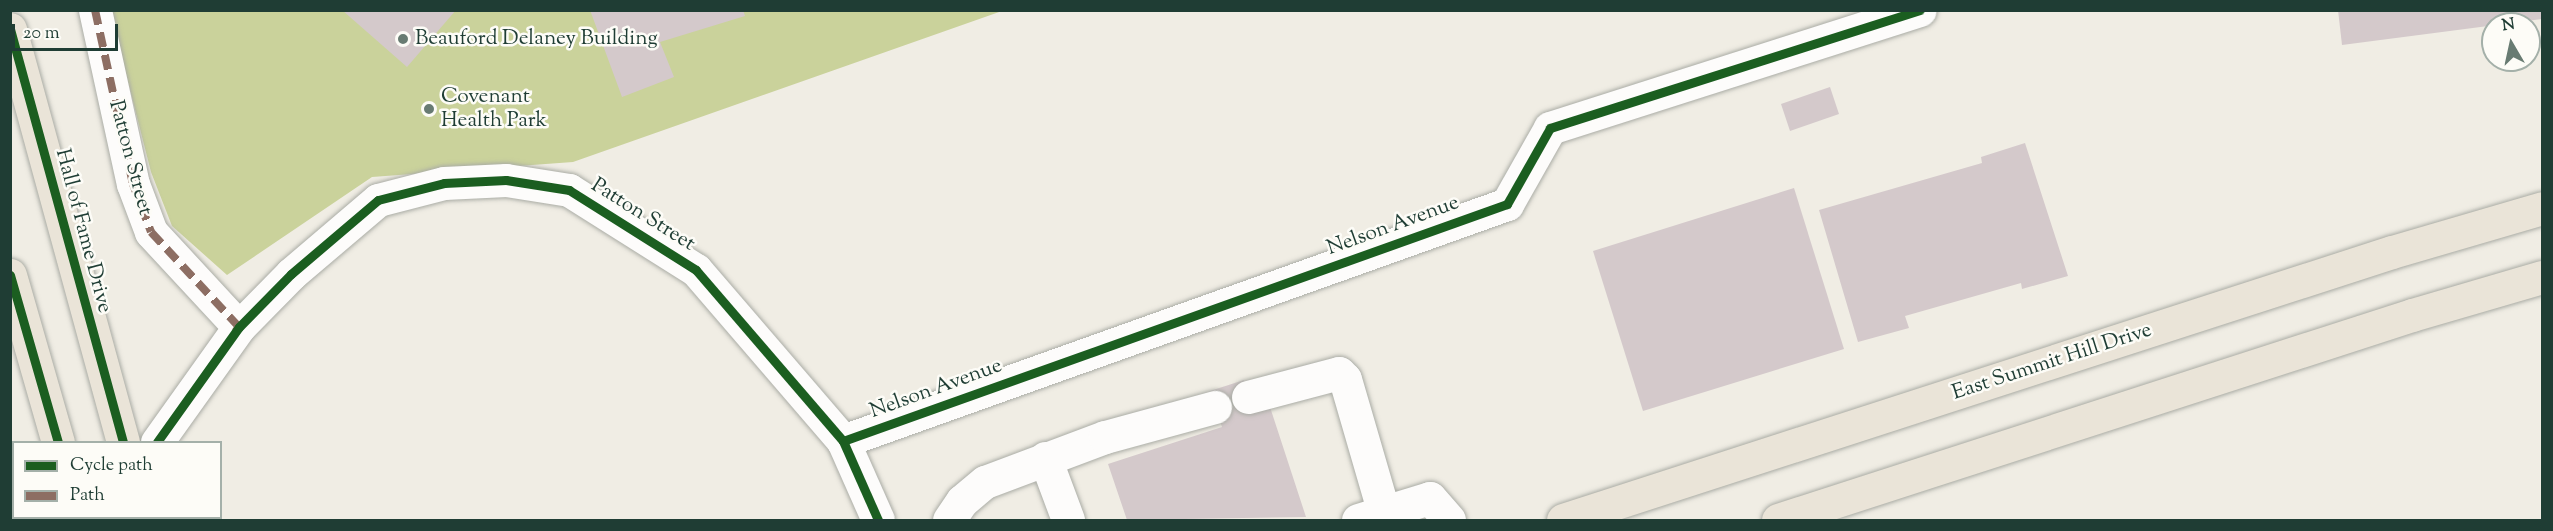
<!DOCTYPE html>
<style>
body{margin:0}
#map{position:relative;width:2553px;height:531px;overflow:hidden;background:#f0ede4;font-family:"Sorts Mill Goudy",serif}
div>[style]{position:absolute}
.green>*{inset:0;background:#cad29b}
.building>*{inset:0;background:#d4c9cb}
.roads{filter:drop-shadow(0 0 2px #aaaca5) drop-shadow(0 0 2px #aaaca5)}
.minor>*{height:33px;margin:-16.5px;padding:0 16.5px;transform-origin:16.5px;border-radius:16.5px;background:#fdfcfb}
.major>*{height:33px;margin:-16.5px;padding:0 16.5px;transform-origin:16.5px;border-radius:16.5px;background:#eae4d8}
.quiet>*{height:8px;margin-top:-4px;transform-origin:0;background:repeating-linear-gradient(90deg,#8d6e63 0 15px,transparent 0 23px)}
.cycleway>*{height:9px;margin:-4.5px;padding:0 4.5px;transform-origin:4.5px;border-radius:4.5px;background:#1b5e20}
.dots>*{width:16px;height:16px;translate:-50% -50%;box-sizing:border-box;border:3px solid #fdfcf7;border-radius:50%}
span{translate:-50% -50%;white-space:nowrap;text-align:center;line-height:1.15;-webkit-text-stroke:5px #fdfcf7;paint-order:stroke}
.poi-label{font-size:21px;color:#1f3d34}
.left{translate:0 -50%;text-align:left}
.street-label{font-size:21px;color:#1f3d34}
.frame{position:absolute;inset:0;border:12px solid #1f3d34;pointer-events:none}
.legend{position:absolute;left:12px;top:441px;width:210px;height:78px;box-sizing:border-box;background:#fdfcf7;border:2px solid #a4b0a9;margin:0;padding:8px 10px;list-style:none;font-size:18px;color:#1f3d34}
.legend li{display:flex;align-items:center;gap:12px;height:30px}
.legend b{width:30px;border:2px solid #a4b0a9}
.north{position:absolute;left:2481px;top:12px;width:60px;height:60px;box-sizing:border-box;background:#fdfcf7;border:2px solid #a4b0a9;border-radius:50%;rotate:351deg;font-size:16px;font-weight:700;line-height:24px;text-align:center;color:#1f3d34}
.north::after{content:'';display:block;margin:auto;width:21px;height:27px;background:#687b72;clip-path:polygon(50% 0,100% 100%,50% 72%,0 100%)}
.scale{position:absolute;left:12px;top:24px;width:106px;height:27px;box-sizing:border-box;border:3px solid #1f3d34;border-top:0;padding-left:8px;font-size:18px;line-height:21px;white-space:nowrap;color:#1f3d34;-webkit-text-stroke:4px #fdfcf7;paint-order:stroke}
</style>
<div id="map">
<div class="green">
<i style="clip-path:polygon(110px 11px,1002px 11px,573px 162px,372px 177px,227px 275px,172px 226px,151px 172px)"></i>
</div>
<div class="building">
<i style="clip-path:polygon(342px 10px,456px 10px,407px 67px)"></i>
<i style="clip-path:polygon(590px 10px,743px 10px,745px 16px,660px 42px,674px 77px,622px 97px)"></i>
<i style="clip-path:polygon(2338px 10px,2542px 10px,2542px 19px,2342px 45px)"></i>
<i style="clip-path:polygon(1830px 87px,1839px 114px,1790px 131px,1781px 104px)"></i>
<i style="clip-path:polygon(2025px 143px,2068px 276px,2022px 289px,2021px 283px,1905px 316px,1909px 328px,1858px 342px,1819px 210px,1982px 163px,1981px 157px)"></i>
<i style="clip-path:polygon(1794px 188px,1844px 349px,1643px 411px,1593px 251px)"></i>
<i style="clip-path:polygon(1244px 380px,1248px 397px,1269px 404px,1306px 517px,1127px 520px,1108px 464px,1222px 427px,1210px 391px)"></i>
</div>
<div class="roads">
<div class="minor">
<i style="left:95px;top:10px;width:178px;rotate:77.7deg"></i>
<i style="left:133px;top:184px;width:51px;rotate:69.4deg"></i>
<i style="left:151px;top:232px;width:129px;rotate:47.2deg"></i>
<i style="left:1248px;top:397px;width:94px;rotate:-14.8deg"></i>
<i style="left:1339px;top:373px;width:8px;rotate:45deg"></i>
<i style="left:1345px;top:379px;width:140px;rotate:73.8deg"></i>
<i style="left:843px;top:441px;width:705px;rotate:-19.64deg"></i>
<i style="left:1507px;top:204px;width:87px;rotate:-60.5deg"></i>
<i style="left:1550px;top:128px;width:388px;rotate:-17.7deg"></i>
<i style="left:157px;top:442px;width:141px;rotate:-54.5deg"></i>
<i style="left:239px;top:327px;width:74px;rotate:-45.5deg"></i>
<i style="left:291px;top:274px;width:114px;rotate:-40.4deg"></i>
<i style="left:378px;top:200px;width:68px;rotate:-14.4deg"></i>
<i style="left:444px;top:183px;width:62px;rotate:-2.8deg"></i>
<i style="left:506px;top:180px;width:64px;rotate:9deg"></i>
<i style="left:569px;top:190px;width:150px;rotate:32.2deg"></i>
<i style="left:696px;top:270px;width:225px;rotate:49.3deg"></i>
<i style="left:843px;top:441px;width:86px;rotate:66.1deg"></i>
<i style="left:1045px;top:458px;width:66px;rotate:69.6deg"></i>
<i style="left:949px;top:520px;width:23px;rotate:-56deg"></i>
<i style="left:962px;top:501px;width:30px;rotate:-40deg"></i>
<i style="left:985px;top:482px;width:128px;rotate:-20.6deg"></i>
<i style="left:1105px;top:437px;width:114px;rotate:-15.3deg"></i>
<i style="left:1358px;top:520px;width:75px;rotate:-17deg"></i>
<i style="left:1430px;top:498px;width:29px;rotate:49deg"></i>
</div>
<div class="major">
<i style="left:10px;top:29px;width:428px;rotate:74.7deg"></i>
<i style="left:10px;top:275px;width:174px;rotate:74deg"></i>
<i style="left:81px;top:518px;width:2px;rotate:63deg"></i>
<i style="left:149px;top:518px;width:2px;rotate:63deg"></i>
<i style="left:1563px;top:520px;width:871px;rotate:-17.92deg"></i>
<i style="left:2392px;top:252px;width:156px;rotate:-16.3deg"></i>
<i style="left:1778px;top:520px;width:666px;rotate:-17.92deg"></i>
<i style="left:2412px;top:315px;width:135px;rotate:-16.3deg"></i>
</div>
</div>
<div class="quiet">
<i style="left:95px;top:10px;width:178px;rotate:77.7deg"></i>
<i style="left:133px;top:184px;width:51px;rotate:69.4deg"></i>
<i style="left:151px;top:232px;width:129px;rotate:47.2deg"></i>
<i style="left:239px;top:327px;width:6px;rotate:129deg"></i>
<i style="left:90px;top:520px;width:4px;rotate:-34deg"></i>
</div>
<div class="cycleway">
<i style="left:10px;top:29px;width:428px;rotate:74.7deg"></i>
<i style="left:10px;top:275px;width:174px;rotate:74deg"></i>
<i style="left:843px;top:441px;width:705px;rotate:-19.64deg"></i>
<i style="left:1507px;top:204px;width:87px;rotate:-60.5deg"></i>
<i style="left:1550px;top:128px;width:388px;rotate:-17.7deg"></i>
<i style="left:157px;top:442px;width:141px;rotate:-54.5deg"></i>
<i style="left:239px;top:327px;width:74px;rotate:-45.5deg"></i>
<i style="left:291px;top:274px;width:114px;rotate:-40.4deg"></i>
<i style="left:378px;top:200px;width:68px;rotate:-14.4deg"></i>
<i style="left:444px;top:183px;width:62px;rotate:-2.8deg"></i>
<i style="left:506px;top:180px;width:64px;rotate:9deg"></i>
<i style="left:569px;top:190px;width:150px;rotate:32.2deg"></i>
<i style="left:696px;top:270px;width:225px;rotate:49.3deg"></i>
<i style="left:843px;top:441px;width:86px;rotate:66.1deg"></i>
</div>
<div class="dots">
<i style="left:403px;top:39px;background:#687b72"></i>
<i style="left:429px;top:109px;background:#687b72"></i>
</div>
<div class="poi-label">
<span class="left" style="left:415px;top:39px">Beauford Delaney Building</span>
<span class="left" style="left:441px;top:109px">Covenant<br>Health Park</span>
</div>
<div class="street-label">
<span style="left:130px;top:158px;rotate:75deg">Patton Street</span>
<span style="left:643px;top:215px;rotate:32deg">Patton Street</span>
<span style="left:1393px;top:226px;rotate:-20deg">Nelson Avenue</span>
<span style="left:83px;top:231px;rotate:75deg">Hall of Fame Drive</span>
<span style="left:2052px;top:362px;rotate:-18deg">East Summit Hill Drive</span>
<span style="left:936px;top:389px;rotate:-20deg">Nelson Avenue</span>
</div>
<div class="frame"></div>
<ul class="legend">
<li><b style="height:8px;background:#1b5e20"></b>Cycle path</li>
<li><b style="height:8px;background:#8d6e63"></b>Path</li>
</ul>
<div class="north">N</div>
<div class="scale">20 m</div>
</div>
